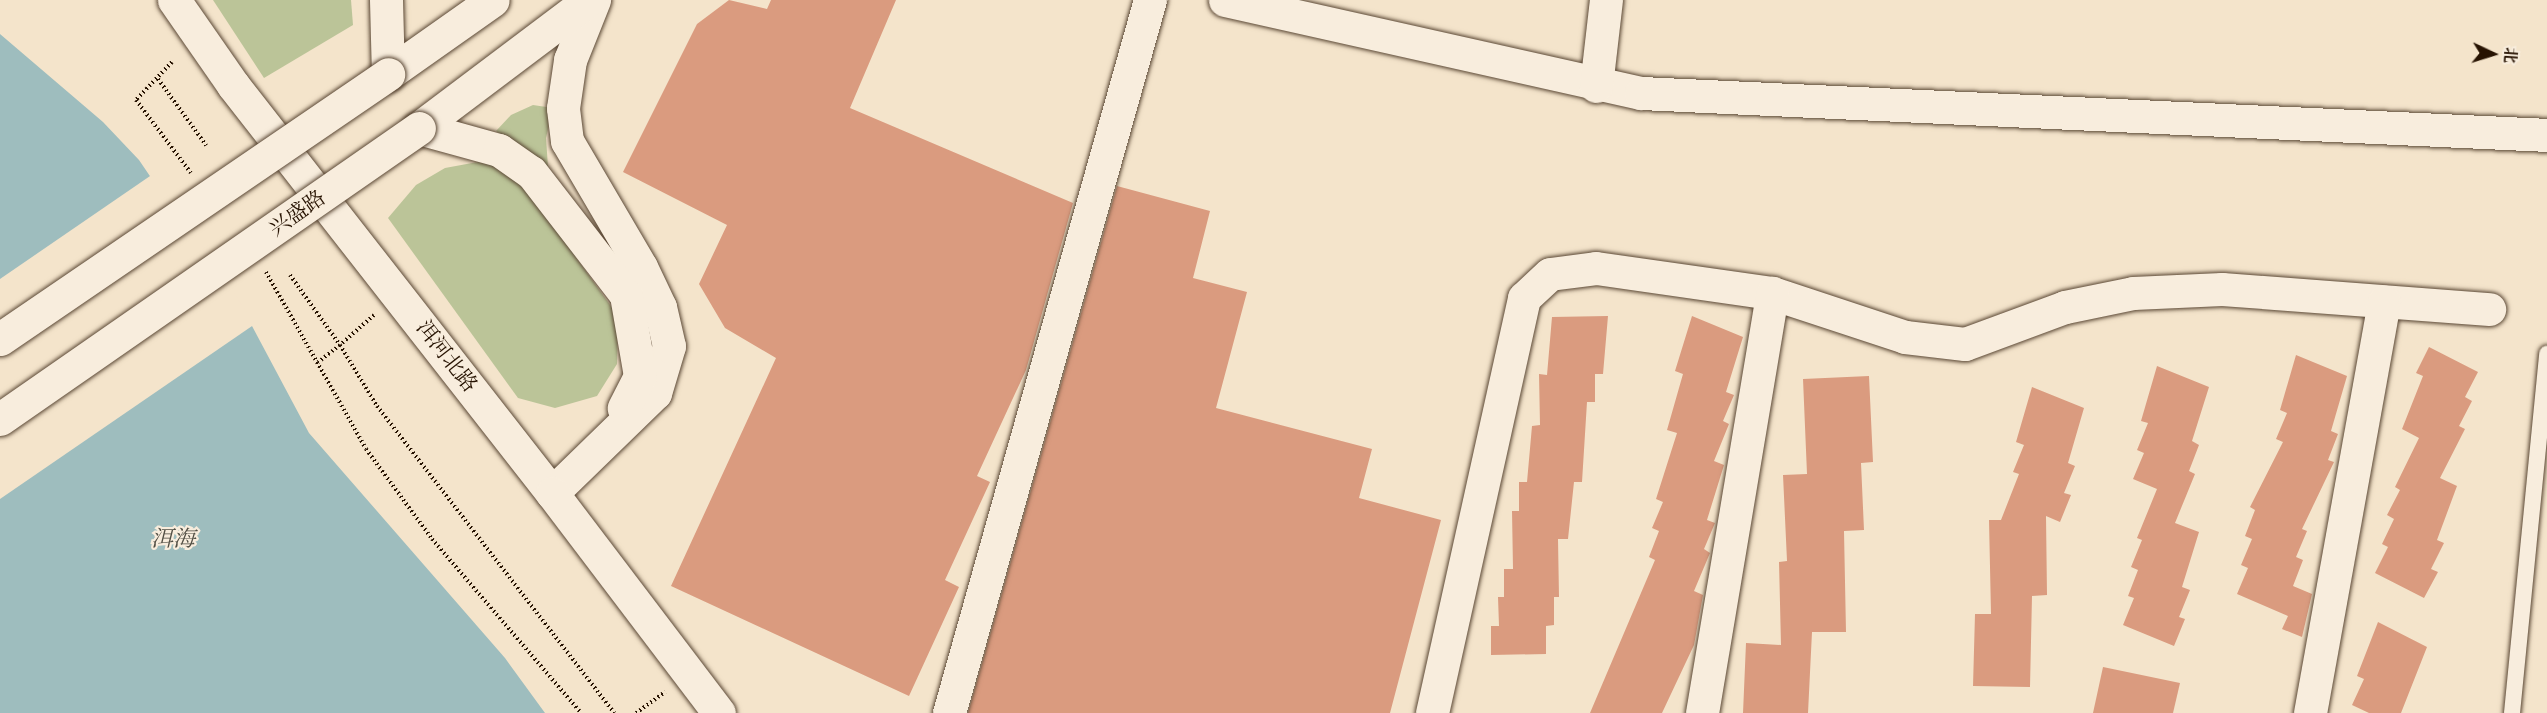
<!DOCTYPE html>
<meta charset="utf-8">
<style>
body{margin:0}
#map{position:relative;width:2547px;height:713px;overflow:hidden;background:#f4e4cb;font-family:"Libre Caslon Text","Noto Serif SC",serif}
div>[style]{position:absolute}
.green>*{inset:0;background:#bbc498}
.water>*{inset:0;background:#9ebdbe}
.pier>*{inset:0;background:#f4e4cb}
.building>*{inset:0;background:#da9b7f}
.path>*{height:4px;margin-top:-2px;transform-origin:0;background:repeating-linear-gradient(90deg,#271302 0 1.5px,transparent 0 4.5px)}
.roads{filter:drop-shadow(0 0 2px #5a4734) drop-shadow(0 0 2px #5a4734)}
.service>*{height:16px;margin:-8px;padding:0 8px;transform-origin:8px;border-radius:8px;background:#f8eddd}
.minor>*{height:33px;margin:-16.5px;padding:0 16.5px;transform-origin:16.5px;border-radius:16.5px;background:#f8eddd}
.tertiary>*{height:33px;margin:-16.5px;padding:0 16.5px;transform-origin:16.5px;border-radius:16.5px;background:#f8eddd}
.bridges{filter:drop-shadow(0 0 2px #5a4734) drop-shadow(0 0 2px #5a4734)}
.tertiary-bridge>*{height:33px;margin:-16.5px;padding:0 16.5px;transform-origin:16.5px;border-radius:16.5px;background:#f8eddd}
span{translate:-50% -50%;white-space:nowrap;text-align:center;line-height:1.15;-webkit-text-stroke:4.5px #f8eddd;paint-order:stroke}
.street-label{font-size:21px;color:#271302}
.water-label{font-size:22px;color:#514e44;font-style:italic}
.north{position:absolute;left:2463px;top:24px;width:60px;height:60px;-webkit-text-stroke:4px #f8eddd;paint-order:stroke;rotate:94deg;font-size:16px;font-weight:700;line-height:24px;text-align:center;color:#271302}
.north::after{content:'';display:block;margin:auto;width:21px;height:27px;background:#271302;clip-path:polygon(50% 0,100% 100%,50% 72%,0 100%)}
</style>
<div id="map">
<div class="green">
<i style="clip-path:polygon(213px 0,351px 0,353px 25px,264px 78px)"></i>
<i style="clip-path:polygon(533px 105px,553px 108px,546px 138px,548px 167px,496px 131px,511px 115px)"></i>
<i style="clip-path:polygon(483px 161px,514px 171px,618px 316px,617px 364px,597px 396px,555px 408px,518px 398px,388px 218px,416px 185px,445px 168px)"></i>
</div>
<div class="water">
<i style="clip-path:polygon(0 34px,103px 122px,139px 160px,252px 326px,309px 433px,505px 658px,545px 713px,0 713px)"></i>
</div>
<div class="pier">
<i style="clip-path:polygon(153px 174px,255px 324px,0 499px,0 279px)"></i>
</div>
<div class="building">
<i style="clip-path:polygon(729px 0,767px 9px,771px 0,896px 0,850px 108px,1073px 203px,1026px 370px,977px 476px,990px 482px,945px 580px,959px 587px,909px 696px,671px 586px,776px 358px,725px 328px,699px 284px,727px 225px,623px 172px,697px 24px)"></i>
<i style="clip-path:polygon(1117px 186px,1210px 211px,1193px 278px,1247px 292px,1216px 408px,1372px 449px,1359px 498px,1441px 520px,1390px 713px,968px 713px)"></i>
<i style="clip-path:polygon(1608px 316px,1603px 374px,1595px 374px,1595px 402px,1587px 402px,1582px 482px,1574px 482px,1568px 539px,1558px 539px,1559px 597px,1554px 597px,1554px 625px,1546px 626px,1546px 654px,1491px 655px,1491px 626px,1499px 626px,1498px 597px,1504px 597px,1504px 569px,1513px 569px,1512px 511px,1519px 511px,1519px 482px,1527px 482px,1532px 426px,1540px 425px,1539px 374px,1547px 375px,1552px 317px)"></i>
<i style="clip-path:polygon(1692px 316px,1743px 337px,1726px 392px,1734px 395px,1723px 421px,1729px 424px,1714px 461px,1724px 465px,1707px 520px,1715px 523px,1704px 549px,1710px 553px,1694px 591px,1703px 595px,1694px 645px,1662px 713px,1590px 713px,1655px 560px,1649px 557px,1659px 531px,1652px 528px,1663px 502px,1656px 499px,1677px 433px,1667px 430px,1683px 374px,1675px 371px)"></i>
<i style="clip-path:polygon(2429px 347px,2478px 372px,2465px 397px,2472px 401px,2459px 426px,2465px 429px,2440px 478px,2457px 486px,2437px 540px,2444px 543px,2431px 569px,2438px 572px,2424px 598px,2375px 573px,2388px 547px,2382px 544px,2394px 519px,2387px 515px,2400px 490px,2395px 487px,2419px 438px,2402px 429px,2423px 376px,2416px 373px)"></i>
<i style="clip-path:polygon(2296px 355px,2347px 376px,2331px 431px,2338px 434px,2328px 460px,2334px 462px,2302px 529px,2307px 531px,2296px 557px,2303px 560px,2293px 586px,2312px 594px,2302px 637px,2282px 629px,2288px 616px,2237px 594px,2248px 568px,2241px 565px,2252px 539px,2245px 536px,2255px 510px,2250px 507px,2283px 442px,2276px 439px,2287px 413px,2280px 410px)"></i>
<i style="clip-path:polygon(2157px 366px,2209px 387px,2192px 441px,2199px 445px,2189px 471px,2195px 474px,2175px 523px,2199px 532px,2182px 587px,2190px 590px,2179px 617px,2185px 619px,2174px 646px,2123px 625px,2134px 598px,2128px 596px,2138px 570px,2131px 567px,2142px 540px,2137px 538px,2157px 489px,2133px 479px,2144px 453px,2137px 450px,2148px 423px,2141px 421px)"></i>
<i style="clip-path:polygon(1869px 376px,1873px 462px,1861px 463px,1864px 530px,1844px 531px,1846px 632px,1812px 632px,1808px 713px,1743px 713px,1746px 643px,1781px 645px,1779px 562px,1787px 561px,1783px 475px,1807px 474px,1803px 379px)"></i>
<i style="clip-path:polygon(2032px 387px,2084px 408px,2068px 463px,2075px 466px,2064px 493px,2071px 495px,2060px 522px,2046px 516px,2047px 595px,2032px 596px,2030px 687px,1973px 686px,1975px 614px,1991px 614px,1989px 520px,2001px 520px,2019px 474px,2013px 472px,2024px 445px,2016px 442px)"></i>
<i style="clip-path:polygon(2378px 622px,2427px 647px,2401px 713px,2369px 713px,2352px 705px,2364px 679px,2357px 676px)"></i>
<i style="clip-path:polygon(2103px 667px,2180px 683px,2173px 713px,2093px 713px)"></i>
</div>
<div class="path">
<i style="left:172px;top:62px;width:52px;rotate:133.5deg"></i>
<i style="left:136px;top:100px;width:91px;rotate:53deg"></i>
<i style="left:158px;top:79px;width:82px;rotate:54deg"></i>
<i style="left:266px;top:272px;width:203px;rotate:60.5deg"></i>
<i style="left:366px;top:449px;width:112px;rotate:53.7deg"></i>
<i style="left:432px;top:539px;width:229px;rotate:49.4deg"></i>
<i style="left:290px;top:275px;width:86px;rotate:54.5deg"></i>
<i style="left:340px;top:345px;width:28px;rotate:142deg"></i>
<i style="left:374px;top:315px;width:45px;rotate:138.6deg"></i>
<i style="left:340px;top:345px;width:71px;rotate:58.8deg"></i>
<i style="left:377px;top:406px;width:388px;rotate:52.3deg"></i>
<i style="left:636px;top:713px;width:36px;rotate:-36deg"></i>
</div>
<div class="roads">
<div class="service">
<i style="left:2512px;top:713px;width:361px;rotate:-84.4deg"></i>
</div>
<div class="minor">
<i style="left:174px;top:0;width:103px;rotate:55.2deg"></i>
<i style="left:233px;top:85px;width:518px;rotate:51.98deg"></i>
<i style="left:552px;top:493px;width:144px;rotate:-44.2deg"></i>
<i style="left:655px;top:393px;width:49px;rotate:-73.4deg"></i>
<i style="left:669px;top:346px;width:40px;rotate:-103deg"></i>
<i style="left:660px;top:307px;width:44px;rotate:-115.4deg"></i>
<i style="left:641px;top:267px;width:146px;rotate:-120.4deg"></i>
<i style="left:567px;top:141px;width:33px;rotate:-97deg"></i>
<i style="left:563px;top:108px;width:49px;rotate:-81.7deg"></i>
<i style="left:570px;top:60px;width:65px;rotate:-68.2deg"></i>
<i style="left:386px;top:0;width:74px;rotate:88.5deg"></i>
<i style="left:1225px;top:0;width:426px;rotate:12.6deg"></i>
<i style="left:1641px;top:93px;width:907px;rotate:2.65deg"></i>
<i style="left:1596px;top:86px;width:87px;rotate:-83.4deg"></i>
<i style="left:419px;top:128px;width:83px;rotate:15.4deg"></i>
<i style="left:499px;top:150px;width:39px;rotate:35deg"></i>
<i style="left:531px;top:172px;width:155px;rotate:52.3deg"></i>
<i style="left:626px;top:295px;width:82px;rotate:80.2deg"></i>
<i style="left:640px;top:376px;width:36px;rotate:117deg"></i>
<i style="left:949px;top:713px;width:741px;rotate:-74.26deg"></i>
<i style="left:1432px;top:713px;width:425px;rotate:-77.5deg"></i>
<i style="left:1524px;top:298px;width:35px;rotate:-43deg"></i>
<i style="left:1550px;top:274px;width:46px;rotate:-7.4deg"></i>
<i style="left:1596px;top:268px;width:178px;rotate:8.1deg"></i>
<i style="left:1772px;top:293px;width:140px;rotate:18.3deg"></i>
<i style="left:1905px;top:337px;width:60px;rotate:6.7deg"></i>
<i style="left:1965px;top:344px;width:107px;rotate:-20.3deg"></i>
<i style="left:2065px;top:307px;width:69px;rotate:-11.6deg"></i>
<i style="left:2133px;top:293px;width:89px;rotate:-2.6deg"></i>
<i style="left:2222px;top:289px;width:268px;rotate:4.3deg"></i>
<i style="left:1702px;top:713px;width:426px;rotate:-80.5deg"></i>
<i style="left:2310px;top:713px;width:418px;rotate:-79.8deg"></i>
</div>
<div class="tertiary">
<i style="left:388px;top:74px;width:128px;rotate:-35.2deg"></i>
<i style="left:419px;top:128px;width:213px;rotate:-37deg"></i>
<i style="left:552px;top:493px;width:276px;rotate:52.8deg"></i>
</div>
</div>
<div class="bridges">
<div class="tertiary-bridge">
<i style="left:0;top:339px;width:470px;rotate:-34.3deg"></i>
<i style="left:0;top:419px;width:510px;rotate:-34.78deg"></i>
</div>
</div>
<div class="street-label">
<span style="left:297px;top:213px;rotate:-35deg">兴盛路</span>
<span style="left:447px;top:356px;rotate:52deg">洱河北路</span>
</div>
<div class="water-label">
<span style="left:173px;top:539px">洱海</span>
</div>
<div class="north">北</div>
</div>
